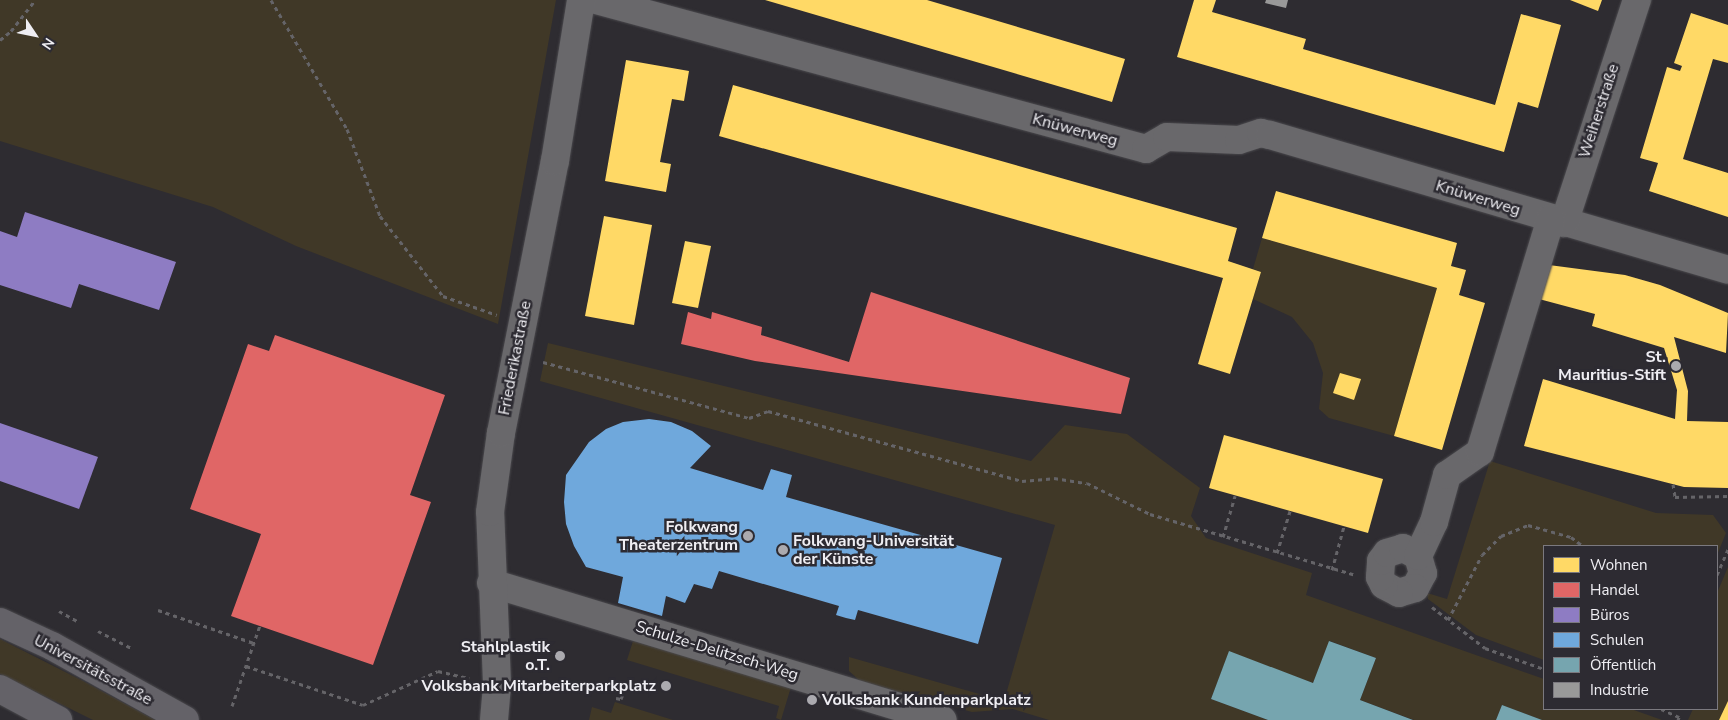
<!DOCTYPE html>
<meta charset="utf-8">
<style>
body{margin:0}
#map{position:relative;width:1728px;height:720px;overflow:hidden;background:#2e2c31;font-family:"Nunito Sans",sans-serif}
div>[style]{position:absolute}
.green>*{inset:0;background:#403827}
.homes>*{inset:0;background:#ffd966}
.shops>*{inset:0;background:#e06666}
.offices>*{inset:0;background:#8e7cc3}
.schools>*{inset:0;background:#6fa8dc}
.public>*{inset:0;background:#76a5af}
.industry>*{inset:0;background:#999}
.path>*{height:3px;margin-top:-1.5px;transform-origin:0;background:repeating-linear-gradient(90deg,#656468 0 4px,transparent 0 8px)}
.roads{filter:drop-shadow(0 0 1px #4a494d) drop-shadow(0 0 1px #4a494d)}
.minor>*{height:28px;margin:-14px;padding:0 14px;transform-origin:14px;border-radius:14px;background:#69686b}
.major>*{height:28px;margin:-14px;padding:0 14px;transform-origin:14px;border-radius:14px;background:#646268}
.dots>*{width:14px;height:14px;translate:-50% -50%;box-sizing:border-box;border:2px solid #2d2b32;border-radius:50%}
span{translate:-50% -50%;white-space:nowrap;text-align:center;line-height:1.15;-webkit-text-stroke:5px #2d2b32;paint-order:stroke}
.street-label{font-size:16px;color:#efeef3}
.poi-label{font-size:16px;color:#efeef3;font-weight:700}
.right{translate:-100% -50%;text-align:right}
.left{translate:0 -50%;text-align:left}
.legend{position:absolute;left:1543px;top:545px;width:175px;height:165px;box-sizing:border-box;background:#2d2b32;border:1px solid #7b797f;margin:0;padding:6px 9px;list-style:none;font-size:15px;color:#efeef3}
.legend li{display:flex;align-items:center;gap:10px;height:25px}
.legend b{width:25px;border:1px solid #7b797f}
.north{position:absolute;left:10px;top:10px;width:50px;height:50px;-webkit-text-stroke:4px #2d2b32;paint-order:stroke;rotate:124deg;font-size:14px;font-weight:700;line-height:20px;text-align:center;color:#efeef3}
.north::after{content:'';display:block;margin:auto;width:18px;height:22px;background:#efeef3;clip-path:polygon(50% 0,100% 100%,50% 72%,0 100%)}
</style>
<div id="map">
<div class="green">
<i style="clip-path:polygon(0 0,556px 0,498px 324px,296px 246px,213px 207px,0 141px)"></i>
<i style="clip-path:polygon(1262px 238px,1437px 288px,1394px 436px,1329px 418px,1319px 409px,1323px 373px,1313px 343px,1292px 317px,1253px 299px,1261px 272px,1253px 269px)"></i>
<i style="clip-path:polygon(548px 343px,1031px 461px,1065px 425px,1127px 434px,1200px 488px,1191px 516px,1206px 538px,1312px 573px,1306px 595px,1544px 679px,1544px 709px,1631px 709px,1662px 720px,1542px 720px,1502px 705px,1496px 720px,1414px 720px,1360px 700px,1376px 658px,1330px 641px,1313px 683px,1229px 652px,1211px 699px,1268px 720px,1049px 720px,1013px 709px,972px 712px,860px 681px,849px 671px,849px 657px,1004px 701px,1055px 525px,540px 381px)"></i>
<i style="clip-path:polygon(1490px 461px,1656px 513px,1713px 515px,1726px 533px,1717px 555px,1717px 546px,1544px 546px,1544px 660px,1476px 635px,1428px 599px,1427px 593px,1447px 599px)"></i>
<i style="clip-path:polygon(1728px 567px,1728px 720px,1688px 720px,1693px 709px,1717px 709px,1717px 593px)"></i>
<i style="clip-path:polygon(0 639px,83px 681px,155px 720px,93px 720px,0 674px)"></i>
<i style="clip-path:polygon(633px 641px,791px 687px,781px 720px,776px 718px,779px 706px,627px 660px)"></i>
<i style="clip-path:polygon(615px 702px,673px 720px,589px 720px,592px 707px,611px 713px)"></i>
</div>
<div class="homes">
<i style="clip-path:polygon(765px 0,927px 0,1125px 59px,1112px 102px)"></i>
<i style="clip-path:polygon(1194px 0,1216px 0,1212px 12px,1306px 39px,1303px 49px,1495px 105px,1521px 14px,1561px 25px,1538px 108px,1518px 102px,1504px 152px,1177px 57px)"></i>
<i style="clip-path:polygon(1570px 0,1602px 0,1598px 11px)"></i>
<i style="clip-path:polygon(1691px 13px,1728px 25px,1728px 63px,1713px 59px,1683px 159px,1728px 173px,1728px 217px,1649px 191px,1658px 163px,1640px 158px,1667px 67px,1680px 71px,1682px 66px,1674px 63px)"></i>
<i style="clip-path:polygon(626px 60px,689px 71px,684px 101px,672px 99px,660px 162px,671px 164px,666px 192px,605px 181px)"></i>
<i style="clip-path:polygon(733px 85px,1237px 228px,1228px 261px,1261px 272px,1230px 374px,1198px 364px,1223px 278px,719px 136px)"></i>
<i style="clip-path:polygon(1276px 191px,1457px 243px,1451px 266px,1466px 270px,1459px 295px,1485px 303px,1442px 450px,1394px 436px,1437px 288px,1262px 238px)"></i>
<i style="clip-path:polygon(604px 216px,652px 225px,634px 325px,585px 316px)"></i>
<i style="clip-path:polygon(685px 241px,711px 246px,698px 308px,672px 303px)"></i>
<i style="clip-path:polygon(1549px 265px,1625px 275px,1660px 285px,1728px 313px,1726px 353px,1674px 337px,1688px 391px,1687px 421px,1728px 422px,1728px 488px,1684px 487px,1524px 446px,1543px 379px,1675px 419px,1677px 390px,1664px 348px,1592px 326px,1595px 314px,1539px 299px)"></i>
<i style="clip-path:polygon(1340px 373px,1361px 379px,1354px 400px,1333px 393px)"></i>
<i style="clip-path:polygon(1224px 435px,1383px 479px,1368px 533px,1209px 488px)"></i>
<i style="clip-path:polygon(1728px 701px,1728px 720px,1719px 720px)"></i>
</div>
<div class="shops">
<i style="clip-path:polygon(871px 292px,1130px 378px,1121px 414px,755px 361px,681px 344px,688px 312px,711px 319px,712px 312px,762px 327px,761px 335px,849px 362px)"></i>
<i style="clip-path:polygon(275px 335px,445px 395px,410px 495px,431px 502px,373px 665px,231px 616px,261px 534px,190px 509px,248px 344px,269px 351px)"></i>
</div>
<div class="offices">
<i style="clip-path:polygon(25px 212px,176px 262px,159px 310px,79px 284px,71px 308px,0 285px,0 231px,17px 237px)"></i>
<i style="clip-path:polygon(0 423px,98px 457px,79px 509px,0 481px)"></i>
</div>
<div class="schools">
<i style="clip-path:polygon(649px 419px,671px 422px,692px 431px,711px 446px,690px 468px,763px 490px,771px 469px,792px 475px,786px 497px,1002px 558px,978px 644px,858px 610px,855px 620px,846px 618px,836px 615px,839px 606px,719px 571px,712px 589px,694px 584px,685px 603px,666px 596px,662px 616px,618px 603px,623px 577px,586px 567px,574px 546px,566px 524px,564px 502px,566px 475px,589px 442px,606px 429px,623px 422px)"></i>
</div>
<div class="public">
<i style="clip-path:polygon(1329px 641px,1376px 658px,1360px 700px,1413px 720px,1268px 720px,1211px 699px,1229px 651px,1313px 683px)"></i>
<i style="clip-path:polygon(1502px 705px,1542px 720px,1496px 720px)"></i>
</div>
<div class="industry">
<i style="clip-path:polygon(1266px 0,1288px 0,1286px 8px,1265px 3px)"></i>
</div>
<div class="path">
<i style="left:271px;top:0;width:150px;rotate:59.5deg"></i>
<i style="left:347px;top:129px;width:93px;rotate:69.2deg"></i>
<i style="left:380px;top:216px;width:102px;rotate:51.8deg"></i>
<i style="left:443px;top:296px;width:57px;rotate:19.4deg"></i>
<i style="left:0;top:40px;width:14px;rotate:-39deg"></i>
<i style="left:11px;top:31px;width:39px;rotate:-52deg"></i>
<i style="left:543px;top:362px;width:213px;rotate:15.2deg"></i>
<i style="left:749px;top:418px;width:20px;rotate:-20deg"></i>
<i style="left:768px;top:411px;width:263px;rotate:15.4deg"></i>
<i style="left:1022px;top:481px;width:32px;rotate:-5deg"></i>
<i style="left:1054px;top:478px;width:33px;rotate:9deg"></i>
<i style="left:1087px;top:483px;width:70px;rotate:26.2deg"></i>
<i style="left:1150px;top:514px;width:212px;rotate:16.5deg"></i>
<i style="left:1673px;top:484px;width:13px;rotate:81deg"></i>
<i style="left:1675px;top:497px;width:53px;rotate:-1.1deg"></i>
<i style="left:1223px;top:537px;width:43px;rotate:-73.7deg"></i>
<i style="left:1277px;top:553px;width:44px;rotate:-72.8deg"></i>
<i style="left:1332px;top:570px;width:46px;rotate:-74.7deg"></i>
<i style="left:1717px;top:575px;width:28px;rotate:-67deg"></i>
<i style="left:1432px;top:607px;width:67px;rotate:37.7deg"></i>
<i style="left:1485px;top:648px;width:63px;rotate:19.6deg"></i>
<i style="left:158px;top:610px;width:102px;rotate:19deg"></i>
<i style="left:59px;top:611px;width:21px;rotate:29deg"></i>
<i style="left:1448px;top:620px;width:73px;rotate:-62.4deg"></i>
<i style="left:1482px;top:555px;width:27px;rotate:-45deg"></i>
<i style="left:1501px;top:536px;width:29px;rotate:-22deg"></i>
<i style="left:1528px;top:525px;width:45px;rotate:15.6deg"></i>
<i style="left:1571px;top:537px;width:15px;rotate:37deg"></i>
<i style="left:98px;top:631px;width:37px;rotate:27deg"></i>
<i style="left:246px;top:666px;width:123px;rotate:18.4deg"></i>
<i style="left:363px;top:705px;width:82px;rotate:-24.4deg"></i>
<i style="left:438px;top:671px;width:32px;rotate:13deg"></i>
<i style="left:616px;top:698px;width:5px;rotate:11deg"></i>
<i style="left:621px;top:699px;width:9px;rotate:-69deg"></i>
<i style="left:232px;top:706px;width:86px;rotate:-70.9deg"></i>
<i style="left:1661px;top:709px;width:20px;rotate:24deg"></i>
<i style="left:1679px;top:717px;width:3px;rotate:108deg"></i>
</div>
<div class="roads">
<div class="minor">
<i style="left:596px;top:0;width:570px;rotate:15.16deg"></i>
<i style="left:1146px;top:149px;width:24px;rotate:-30deg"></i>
<i style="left:1167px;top:137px;width:72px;rotate:2.4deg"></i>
<i style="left:1239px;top:140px;width:23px;rotate:-18deg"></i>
<i style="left:1261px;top:133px;width:9px;rotate:13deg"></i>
<i style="left:1270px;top:135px;width:477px;rotate:16.4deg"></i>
<i style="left:1564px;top:223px;width:235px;rotate:-71.9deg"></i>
<i style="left:1418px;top:556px;width:18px;rotate:74deg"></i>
<i style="left:1423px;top:573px;width:17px;rotate:118deg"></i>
<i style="left:1415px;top:588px;width:17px;rotate:163deg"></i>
<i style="left:1399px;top:593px;width:17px;rotate:-152deg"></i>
<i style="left:1384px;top:585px;width:9px;rotate:-117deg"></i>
<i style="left:1380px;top:577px;width:16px;rotate:-86deg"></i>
<i style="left:1381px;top:561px;width:10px;rotate:-53deg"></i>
<i style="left:1387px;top:553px;width:17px;rotate:-17deg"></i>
<i style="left:1403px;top:548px;width:17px;rotate:28deg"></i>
<i style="left:1418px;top:556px;width:38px;rotate:-65deg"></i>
<i style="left:1434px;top:522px;width:49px;rotate:-74.5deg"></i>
<i style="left:1447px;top:475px;width:40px;rotate:-34.9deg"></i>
<i style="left:1480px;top:452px;width:244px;rotate:-73.1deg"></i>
<i style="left:491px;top:583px;width:472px;rotate:16.9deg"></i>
<i style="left:494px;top:720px;width:37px;rotate:-85deg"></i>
<i style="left:497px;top:683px;width:171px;rotate:-92.3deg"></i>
<i style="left:490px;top:512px;width:80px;rotate:-82.1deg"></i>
<i style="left:501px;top:433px;width:277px;rotate:-78.8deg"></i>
<i style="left:555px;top:161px;width:163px;rotate:-80.8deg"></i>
</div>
<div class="major">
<i style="left:0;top:622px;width:57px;rotate:24.8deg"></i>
<i style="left:52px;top:646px;width:152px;rotate:29.1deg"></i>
<i style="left:0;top:689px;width:66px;rotate:28.1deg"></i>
</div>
</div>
<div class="dots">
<i style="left:1676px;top:366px;background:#abaaaf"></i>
<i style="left:748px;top:536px;background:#abaaaf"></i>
<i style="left:783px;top:550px;background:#abaaaf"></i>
<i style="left:560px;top:656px;background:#abaaaf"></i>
<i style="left:666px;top:686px;background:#abaaaf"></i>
<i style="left:812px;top:700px;background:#abaaaf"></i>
</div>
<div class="street-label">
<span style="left:1599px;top:111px;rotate:-72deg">Weiherstraße</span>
<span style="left:1075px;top:130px;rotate:15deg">Knüwerweg</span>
<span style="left:1478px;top:198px;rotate:17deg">Knüwerweg</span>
<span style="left:515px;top:358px;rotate:-79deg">Friederikastraße</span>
<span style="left:717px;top:651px;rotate:17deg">Schulze-Delitzsch-Weg</span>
<span style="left:93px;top:670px;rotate:28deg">Universitätsstraße</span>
</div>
<div class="poi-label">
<span class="right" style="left:1666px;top:366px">St.<br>Mauritius-Stift</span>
<span class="right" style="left:738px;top:536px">Folkwang<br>Theaterzentrum</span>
<span class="left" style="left:793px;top:550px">Folkwang-Universität<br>der Künste</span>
<span class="right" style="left:550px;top:656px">Stahlplastik<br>o.T.</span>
<span class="right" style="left:656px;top:686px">Volksbank Mitarbeiterparkplatz</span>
<span class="left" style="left:822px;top:700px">Volksbank Kundenparkplatz</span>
</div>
<ul class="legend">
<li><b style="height:14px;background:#ffd966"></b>Wohnen</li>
<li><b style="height:14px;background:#e06666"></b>Handel</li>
<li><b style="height:14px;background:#8e7cc3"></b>Büros</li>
<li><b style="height:14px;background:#6fa8dc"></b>Schulen</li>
<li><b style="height:14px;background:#76a5af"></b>Öffentlich</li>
<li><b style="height:14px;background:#999"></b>Industrie</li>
</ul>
<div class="north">N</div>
</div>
